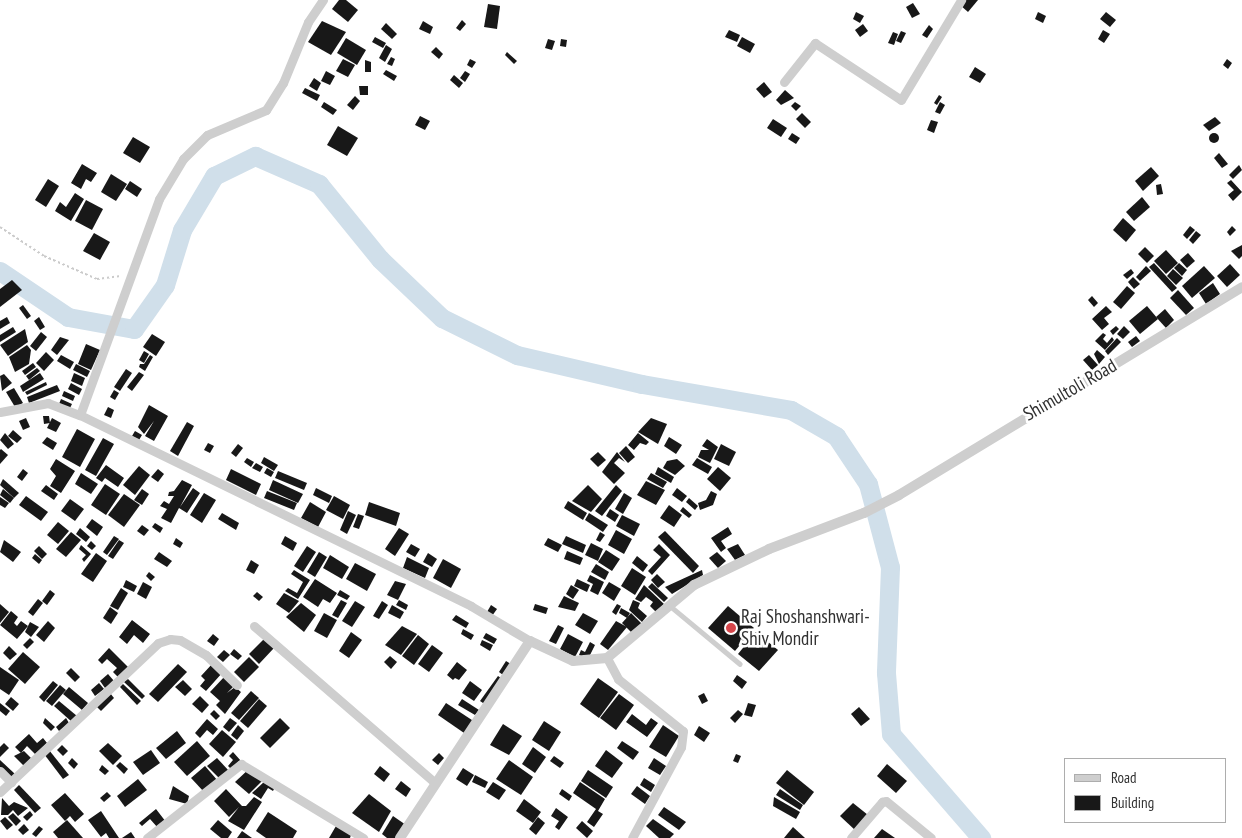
<!DOCTYPE html>
<style>
body{margin:0}
#map{position:relative;width:1242px;height:838px;overflow:hidden;background:#fff;font-family:"PT Sans Narrow",sans-serif}
div>[style]{position:absolute}
.river>*{height:19px;margin:-9.5px;padding:0 9.5px;transform-origin:9.5px;border-radius:9.5px;background:#d0dfea}
.building>*{inset:0;background:#181818}
.round{border-radius:50%}
.path>*{height:2px;margin-top:-1px;transform-origin:0;background:repeating-linear-gradient(90deg,#cbcbcb 0 2.5px,transparent 0 5px)}
.service>*{height:4.5px;margin:-2.25px;padding:0 2.25px;transform-origin:2.25px;border-radius:2.25px;background:#cecece}
.minor>*{height:9px;margin:-4.5px;padding:0 4.5px;transform-origin:4.5px;border-radius:4.5px;background:#cecece}
.tertiary>*{height:10px;margin:-5px;padding:0 5px;transform-origin:5px;border-radius:5px;background:#cecece}
.dots>*{width:14px;height:14px;translate:-50% -50%;box-sizing:border-box;border:2px solid #fff;border-radius:50%}
span{translate:-50% -50%;white-space:nowrap;text-align:center;line-height:1.15;-webkit-text-stroke:5px #fff;paint-order:stroke}
.street-label{font-size:19px;color:#313131}
.poi-label{font-size:19px;color:#313131}
.left{translate:0 -50%;text-align:left}
.legend{position:absolute;left:1064px;top:758px;width:162px;height:65px;box-sizing:border-box;background:#fff;border:1px solid #adadad;margin:0;padding:6px 9px;list-style:none;font-size:15px;color:#313131}
.legend li{display:flex;align-items:center;gap:10px;height:25px}
.legend b{width:25px;border:1px solid #adadad}
</style>
<div id="map">
<div class="river">
<i style="left:0;top:271px;width:82px;rotate:34.1deg"></i>
<i style="left:68px;top:317px;width:67px;rotate:10.3deg"></i>
<i style="left:134px;top:329px;width:54px;rotate:-54.8deg"></i>
<i style="left:165px;top:285px;width:58px;rotate:-72.8deg"></i>
<i style="left:182px;top:230px;width:63px;rotate:-59.3deg"></i>
<i style="left:214px;top:176px;width:46px;rotate:-26deg"></i>
<i style="left:255px;top:156px;width:70px;rotate:23.6deg"></i>
<i style="left:319px;top:184px;width:97px;rotate:50.9deg"></i>
<i style="left:380px;top:259px;width:86px;rotate:43.6deg"></i>
<i style="left:442px;top:318px;width:84px;rotate:26.3deg"></i>
<i style="left:517px;top:355px;width:128px;rotate:13.1deg"></i>
<i style="left:642px;top:384px;width:151px;rotate:9.9deg"></i>
<i style="left:791px;top:410px;width:52px;rotate:30deg"></i>
<i style="left:836px;top:436px;width:58px;rotate:56.3deg"></i>
<i style="left:868px;top:484px;width:86px;rotate:75.2deg"></i>
<i style="left:890px;top:567px;width:106px;rotate:92.2deg"></i>
<i style="left:886px;top:673px;width:61px;rotate:85.3deg"></i>
<i style="left:891px;top:734px;width:138px;rotate:49.1deg"></i>
</div>
<div class="building">
<i style="clip-path:polygon(339px 0,346px 0,358px 10px,348px 22px,332px 9px)"></i>
<i style="clip-path:polygon(965px 0,978px 0,968px 12px,960px 5px)"></i>
<i style="clip-path:polygon(913px 3px,920px 14px,912px 18px,906px 7px)"></i>
<i style="clip-path:polygon(488px 4px,500px 6px,497px 29px,484px 27px)"></i>
<i style="clip-path:polygon(856px 12px,864px 16px,860px 23px,853px 19px)"></i>
<i style="clip-path:polygon(1038px 12px,1046px 16px,1043px 23px,1035px 19px)"></i>
<i style="clip-path:polygon(1106px 12px,1116px 20px,1110px 27px,1100px 19px)"></i>
<i style="clip-path:polygon(462px 20px,466px 24px,460px 31px,456px 28px)"></i>
<i style="clip-path:polygon(322px 21px,346px 32px,331px 55px,308px 42px)"></i>
<i style="clip-path:polygon(423px 21px,433px 27px,430px 34px,419px 29px)"></i>
<i style="clip-path:polygon(386px 23px,397px 34px,392px 39px,381px 29px)"></i>
<i style="clip-path:polygon(863px 24px,868px 31px,860px 37px,855px 30px)"></i>
<i style="clip-path:polygon(929px 25px,933px 29px,927px 38px,922px 35px)"></i>
<i style="clip-path:polygon(729px 30px,740px 35px,737px 42px,725px 37px)"></i>
<i style="clip-path:polygon(1103px 30px,1110px 34px,1104px 43px,1098px 39px)"></i>
<i style="clip-path:polygon(901px 31px,906px 33px,901px 43px,896px 41px)"></i>
<i style="clip-path:polygon(893px 32px,898px 34px,894px 45px,888px 43px)"></i>
<i style="clip-path:polygon(375px 37px,386px 43px,383px 48px,372px 42px)"></i>
<i style="clip-path:polygon(742px 37px,755px 44px,750px 53px,737px 46px)"></i>
<i style="clip-path:polygon(346px 38px,366px 50px,357px 65px,337px 53px)"></i>
<i style="clip-path:polygon(548px 39px,555px 41px,552px 50px,545px 48px)"></i>
<i style="clip-path:polygon(561px 39px,567px 40px,566px 47px,560px 46px)"></i>
<i style="clip-path:polygon(386px 45px,392px 49px,385px 62px,379px 58px)"></i>
<i style="clip-path:polygon(436px 47px,443px 54px,439px 59px,431px 52px)"></i>
<i style="clip-path:polygon(507px 52px,517px 61px,514px 64px,505px 55px)"></i>
<i style="clip-path:polygon(391px 57px,395px 59px,392px 66px,387px 64px)"></i>
<i style="clip-path:polygon(343px 59px,355px 65px,348px 77px,336px 71px)"></i>
<i style="clip-path:polygon(470px 59px,476px 62px,472px 68px,467px 65px)"></i>
<i style="clip-path:polygon(1227px 59px,1232px 63px,1228px 69px,1223px 65px)"></i>
<i style="clip-path:polygon(365px 60px,371px 62px,371px 72px,365px 72px)"></i>
<i style="clip-path:polygon(975px 67px,986px 74px,980px 83px,969px 77px)"></i>
<i style="clip-path:polygon(386px 70px,397px 76px,394px 81px,383px 74px)"></i>
<i style="clip-path:polygon(326px 71px,335px 76px,330px 85px,321px 81px)"></i>
<i style="clip-path:polygon(465px 71px,470px 74px,465px 82px,460px 78px)"></i>
<i style="clip-path:polygon(454px 75px,463px 83px,459px 88px,450px 80px)"></i>
<i style="clip-path:polygon(314px 78px,321px 83px,317px 91px,309px 86px)"></i>
<i style="clip-path:polygon(764px 82px,772px 92px,764px 98px,756px 89px)"></i>
<i style="clip-path:polygon(359px 86px,368px 86px,368px 95px,360px 95px)"></i>
<i style="clip-path:polygon(305px 88px,320px 95px,317px 101px,302px 93px)"></i>
<i style="clip-path:polygon(785px 90px,794px 98px,781px 105px,776px 100px)"></i>
<i style="clip-path:polygon(939px 95px,942px 97px,937px 105px,934px 103px)"></i>
<i style="clip-path:polygon(355px 96px,360px 101px,353px 110px,347px 105px)"></i>
<i style="clip-path:polygon(324px 102px,337px 110px,333px 115px,321px 107px)"></i>
<i style="clip-path:polygon(795px 102px,801px 106px,796px 111px,791px 106px)"></i>
<i style="clip-path:polygon(940px 102px,945px 105px,940px 114px,935px 112px)"></i>
<i style="clip-path:polygon(802px 113px,811px 122px,805px 128px,796px 119px)"></i>
<i style="clip-path:polygon(420px 116px,430px 121px,425px 130px,415px 125px)"></i>
<i style="clip-path:polygon(1215px 117px,1221px 123px,1209px 131px,1203px 125px)"></i>
<i style="clip-path:polygon(773px 119px,787px 128px,781px 137px,767px 128px)"></i>
<i style="clip-path:polygon(931px 120px,938px 122px,934px 133px,927px 130px)"></i>
<i style="clip-path:polygon(338px 126px,358px 138px,347px 156px,327px 145px)"></i>
<i style="clip-path:polygon(792px 133px,800px 138px,796px 144px,788px 139px)"></i>
<i class="round" style="left:1209px;top:133px;width:10px;height:10px"></i>
<i style="clip-path:polygon(133px 137px,150px 147px,140px 163px,123px 153px)"></i>
<i style="clip-path:polygon(1219px 153px,1228px 164px,1222px 168px,1214px 158px)"></i>
<i style="clip-path:polygon(82px 164px,97px 173px,91px 182px,86px 179px,81px 189px,71px 183px)"></i>
<i style="clip-path:polygon(1239px 165px,1242px 170px,1233px 179px,1229px 175px)"></i>
<i style="clip-path:polygon(1151px 167px,1159px 176px,1143px 191px,1135px 181px)"></i>
<i style="clip-path:polygon(111px 174px,127px 184px,116px 201px,101px 192px)"></i>
<i style="clip-path:polygon(48px 179px,59px 186px,46px 207px,35px 200px)"></i>
<i style="clip-path:polygon(1231px 180px,1242px 192px,1233px 201px,1228px 195px,1234px 190px,1227px 183px)"></i>
<i style="clip-path:polygon(130px 181px,142px 189px,137px 197px,125px 189px)"></i>
<i style="clip-path:polygon(1161px 184px,1163px 194px,1157px 195px,1156px 185px)"></i>
<i style="clip-path:polygon(75px 193px,84px 199px,71px 221px,55px 211px,60px 202px,66px 207px)"></i>
<i style="clip-path:polygon(1142px 197px,1150px 207px,1134px 221px,1126px 212px)"></i>
<i style="clip-path:polygon(86px 200px,103px 209px,92px 230px,75px 221px)"></i>
<i style="clip-path:polygon(1123px 218px,1136px 230px,1126px 242px,1113px 230px)"></i>
<i style="clip-path:polygon(1190px 226px,1195px 230px,1187px 239px,1183px 235px)"></i>
<i style="clip-path:polygon(1232px 226px,1236px 230px,1230px 236px,1227px 232px)"></i>
<i style="clip-path:polygon(1196px 231px,1201px 235px,1193px 244px,1189px 240px)"></i>
<i style="clip-path:polygon(94px 233px,110px 242px,100px 260px,83px 251px)"></i>
<i style="clip-path:polygon(1242px 245px,1242px 256px,1239px 259px,1231px 251px)"></i>
<i style="clip-path:polygon(1145px 247px,1154px 256px,1147px 263px,1138px 254px)"></i>
<i style="clip-path:polygon(1166px 250px,1178px 263px,1166px 274px,1154px 261px)"></i>
<i style="clip-path:polygon(1188px 253px,1195px 261px,1187px 268px,1180px 260px)"></i>
<i style="clip-path:polygon(1154px 263px,1177px 288px,1172px 292px,1149px 267px)"></i>
<i style="clip-path:polygon(1179px 263px,1187px 270px,1182px 276px,1174px 268px)"></i>
<i style="clip-path:polygon(1230px 264px,1240px 275px,1227px 287px,1217px 276px)"></i>
<i style="clip-path:polygon(1146px 266px,1151px 271px,1140px 281px,1136px 277px)"></i>
<i style="clip-path:polygon(1204px 266px,1215px 278px,1192px 298px,1182px 286px)"></i>
<i style="clip-path:polygon(1131px 269px,1134px 273px,1127px 279px,1123px 275px)"></i>
<i style="clip-path:polygon(1173px 269px,1183px 278px,1176px 285px,1167px 276px)"></i>
<i style="clip-path:polygon(1133px 277px,1140px 284px,1134px 289px,1128px 282px)"></i>
<i style="clip-path:polygon(12px 280px,22px 290px,0 307px,0 289px)"></i>
<i style="clip-path:polygon(1213px 283px,1220px 294px,1206px 304px,1199px 293px)"></i>
<i style="clip-path:polygon(1127px 286px,1135px 293px,1121px 309px,1113px 302px)"></i>
<i style="clip-path:polygon(1178px 290px,1194px 308px,1186px 315px,1170px 298px)"></i>
<i style="clip-path:polygon(1092px 296px,1098px 303px,1094px 307px,1088px 300px)"></i>
<i style="clip-path:polygon(23px 305px,31px 316px,27px 319px,19px 308px)"></i>
<i style="clip-path:polygon(1106px 306px,1112px 312px,1104px 318px,1109px 324px,1102px 330px,1092px 319px)"></i>
<i style="clip-path:polygon(1147px 306px,1158px 319px,1140px 334px,1129px 321px)"></i>
<i style="clip-path:polygon(1165px 309px,1174px 320px,1166px 328px,1156px 317px)"></i>
<i style="clip-path:polygon(7px 317px,10px 323px,0 329px,0 321px)"></i>
<i style="clip-path:polygon(39px 317px,45px 327px,40px 330px,34px 321px)"></i>
<i style="clip-path:polygon(1116px 326px,1119px 329px,1113px 335px,1110px 331px)"></i>
<i style="clip-path:polygon(1124px 326px,1130px 332px,1123px 339px,1117px 334px)"></i>
<i style="clip-path:polygon(13px 327px,16px 332px,0 342px,0 335px)"></i>
<i style="clip-path:polygon(25px 329px,28px 342px,8px 356px,0 345px)"></i>
<i style="clip-path:polygon(41px 332px,47px 337px,36px 351px,30px 346px)"></i>
<i style="clip-path:polygon(1103px 333px,1106px 335px,1103px 339px,1107px 343px,1112px 337px,1114px 340px,1105px 350px,1095px 341px)"></i>
<i style="clip-path:polygon(152px 334px,165px 342px,156px 356px,143px 347px)"></i>
<i style="clip-path:polygon(1136px 336px,1140px 341px,1132px 347px,1128px 342px)"></i>
<i style="clip-path:polygon(60px 337px,69px 340px,57px 355px,51px 350px)"></i>
<i style="clip-path:polygon(1117px 338px,1121px 342px,1108px 355px,1105px 351px)"></i>
<i style="clip-path:polygon(86px 344px,100px 350px,91px 370px,78px 364px)"></i>
<i style="clip-path:polygon(27px 345px,31px 350px,29px 364px,15px 372px,9px 357px)"></i>
<i style="clip-path:polygon(1097px 350px,1105px 357px,1099px 364px,1094px 354px)"></i>
<i style="clip-path:polygon(144px 351px,149px 354px,144px 363px,139px 360px)"></i>
<i style="clip-path:polygon(46px 352px,54px 360px,44px 371px,36px 363px)"></i>
<i style="clip-path:polygon(61px 355px,74px 362px,70px 369px,57px 361px)"></i>
<i style="clip-path:polygon(150px 355px,153px 357px,145px 371px,139px 367px,140px 364px,144px 364px)"></i>
<i style="clip-path:polygon(1089px 355px,1098px 365px,1092px 370px,1083px 360px)"></i>
<i style="clip-path:polygon(33px 363px,36px 367px,25px 375px,22px 371px)"></i>
<i style="clip-path:polygon(76px 364px,90px 371px,87px 377px,73px 370px)"></i>
<i style="clip-path:polygon(37px 368px,40px 371px,29px 380px,26px 376px)"></i>
<i style="clip-path:polygon(126px 369px,132px 373px,120px 391px,114px 387px)"></i>
<i style="clip-path:polygon(139px 372px,144px 375px,132px 391px,127px 387px)"></i>
<i style="clip-path:polygon(40px 373px,44px 379px,23px 392px,20px 386px)"></i>
<i style="clip-path:polygon(74px 373px,85px 378px,82px 386px,71px 381px)"></i>
<i style="clip-path:polygon(4px 374px,12px 383px,2px 391px,0 376px)"></i>
<i style="clip-path:polygon(46px 382px,47px 385px,27px 395px,25px 392px)"></i>
<i style="clip-path:polygon(71px 383px,82px 389px,79px 395px,68px 389px)"></i>
<i style="clip-path:polygon(57px 385px,60px 391px,29px 403px,27px 397px)"></i>
<i style="clip-path:polygon(14px 388px,23px 403px,15px 407px,6px 392px)"></i>
<i style="clip-path:polygon(114px 390px,119px 393px,115px 400px,110px 397px)"></i>
<i style="clip-path:polygon(64px 391px,75px 396px,73px 401px,62px 396px)"></i>
<i style="clip-path:polygon(61px 399px,72px 404px,70px 408px,59px 404px)"></i>
<i style="clip-path:polygon(149px 405px,168px 416px,154px 441px,145px 436px,154px 421px,144px 434px,138px 427px)"></i>
<i style="clip-path:polygon(108px 407px,114px 410px,111px 418px,104px 415px)"></i>
<i style="clip-path:polygon(43px 416px,49px 416px,50px 423px,44px 424px)"></i>
<i style="clip-path:polygon(26px 418px,30px 427px,23px 430px,19px 421px)"></i>
<i style="clip-path:polygon(52px 418px,61px 423px,56px 432px,47px 428px)"></i>
<i style="clip-path:polygon(651px 418px,667px 424px,658px 444px,638px 432px)"></i>
<i style="clip-path:polygon(187px 422px,194px 426px,178px 456px,170px 451px)"></i>
<i style="clip-path:polygon(77px 429px,95px 439px,80px 467px,62px 457px)"></i>
<i style="clip-path:polygon(13px 430px,22px 438px,17px 443px,8px 436px)"></i>
<i style="clip-path:polygon(135px 431px,142px 435px,139px 440px,132px 436px)"></i>
<i style="clip-path:polygon(5px 433px,14px 444px,8px 449px,0 440px)"></i>
<i style="clip-path:polygon(638px 433px,649px 442px,646px 445px,640px 443px,634px 450px,628px 445px)"></i>
<i style="clip-path:polygon(47px 437px,57px 443px,53px 450px,42px 443px)"></i>
<i style="clip-path:polygon(669px 437px,682px 445px,676px 454px,664px 446px)"></i>
<i style="clip-path:polygon(103px 438px,114px 444px,96px 476px,85px 470px)"></i>
<i style="clip-path:polygon(707px 439px,718px 447px,710px 463px,698px 457px,701px 450px,709px 450px,702px 446px)"></i>
<i style="clip-path:polygon(208px 443px,214px 446px,210px 453px,204px 450px)"></i>
<i style="clip-path:polygon(238px 444px,243px 448px,236px 457px,231px 453px)"></i>
<i style="clip-path:polygon(721px 444px,736px 452px,729px 466px,714px 459px)"></i>
<i style="clip-path:polygon(626px 446px,635px 457px,628px 463px,619px 453px)"></i>
<i style="clip-path:polygon(1px 449px,8px 455px,0 464px,0 450px)"></i>
<i style="clip-path:polygon(598px 452px,606px 460px,598px 467px,590px 459px)"></i>
<i style="clip-path:polygon(617px 452px,625px 462px,619px 458px,614px 463px,625px 473px,614px 484px,602px 472px)"></i>
<i style="clip-path:polygon(264px 457px,278px 465px,274px 471px,261px 463px)"></i>
<i style="clip-path:polygon(247px 458px,254px 462px,251px 467px,244px 462px)"></i>
<i style="clip-path:polygon(697px 458px,712px 467px,708px 474px,692px 465px)"></i>
<i style="clip-path:polygon(56px 459px,75px 471px,61px 493px,50px 486px,56px 476px,50px 469px)"></i>
<i style="clip-path:polygon(677px 459px,685px 466px,675px 475px,663px 468px,667px 461px)"></i>
<i style="clip-path:polygon(256px 463px,263px 467px,260px 472px,252px 468px)"></i>
<i style="clip-path:polygon(106px 465px,124px 478px,118px 487px,105px 478px,102px 482px,96px 478px)"></i>
<i style="clip-path:polygon(139px 466px,150px 475px,135px 495px,123px 485px)"></i>
<i style="clip-path:polygon(658px 467px,674px 477px,671px 483px,655px 474px)"></i>
<i style="clip-path:polygon(718px 467px,731px 478px,720px 491px,707px 479px)"></i>
<i style="clip-path:polygon(267px 468px,274px 472px,271px 477px,264px 473px)"></i>
<i style="clip-path:polygon(23px 469px,28px 473px,22px 481px,17px 477px)"></i>
<i style="clip-path:polygon(158px 469px,164px 474px,158px 482px,151px 477px)"></i>
<i style="clip-path:polygon(231px 469px,261px 484px,256px 495px,226px 480px)"></i>
<i style="clip-path:polygon(278px 471px,307px 483px,304px 490px,275px 478px)"></i>
<i style="clip-path:polygon(81px 473px,98px 484px,91px 494px,75px 484px)"></i>
<i style="clip-path:polygon(651px 473px,667px 482px,663px 488px,647px 479px)"></i>
<i style="clip-path:polygon(3px 479px,19px 493px,14px 498px,0 485px)"></i>
<i style="clip-path:polygon(182px 480px,192px 485px,180px 507px,193px 488px,200px 493px,187px 513px,179px 508px,171px 523px,161px 518px,167px 509px,160px 506px,164px 501px,169px 504px,174px 496px,168px 496px,169px 492px,174px 491px)"></i>
<i style="clip-path:polygon(273px 480px,303px 494px,298px 503px,269px 490px)"></i>
<i style="clip-path:polygon(646px 481px,665px 490px,656px 505px,637px 495px)"></i>
<i style="clip-path:polygon(105px 484px,120px 494px,106px 515px,91px 505px)"></i>
<i style="clip-path:polygon(46px 485px,58px 494px,54px 500px,41px 491px)"></i>
<i style="clip-path:polygon(588px 485px,602px 499px,591px 512px,572px 501px)"></i>
<i style="clip-path:polygon(616px 485px,622px 491px,602px 516px,595px 511px)"></i>
<i style="clip-path:polygon(316px 488px,332px 496px,329px 503px,313px 495px)"></i>
<i style="clip-path:polygon(677px 488px,687px 496px,682px 502px,672px 495px)"></i>
<i style="clip-path:polygon(3px 489px,14px 498px,10px 503px,0 495px)"></i>
<i style="clip-path:polygon(142px 489px,149px 494px,142px 505px,134px 500px)"></i>
<i style="clip-path:polygon(267px 491px,297px 503px,294px 510px,264px 498px)"></i>
<i style="clip-path:polygon(711px 491px,717px 494px,713px 505px,700px 510px,698px 503px,706px 500px)"></i>
<i style="clip-path:polygon(204px 493px,216px 500px,202px 523px,190px 515px)"></i>
<i style="clip-path:polygon(624px 493px,632px 498px,623px 514px,615px 509px)"></i>
<i style="clip-path:polygon(124px 494px,140px 505px,124px 527px,108px 515px)"></i>
<i style="clip-path:polygon(26px 496px,48px 512px,41px 521px,19px 505px)"></i>
<i style="clip-path:polygon(334px 496px,350px 505px,343px 519px,326px 510px)"></i>
<i style="clip-path:polygon(0 497px,9px 503px,5px 508px,0 505px)"></i>
<i style="clip-path:polygon(689px 498px,698px 506px,695px 510px,686px 502px)"></i>
<i style="clip-path:polygon(70px 499px,84px 509px,75px 521px,61px 511px)"></i>
<i style="clip-path:polygon(568px 501px,587px 513px,583px 520px,564px 508px)"></i>
<i style="clip-path:polygon(310px 502px,326px 512px,318px 527px,301px 518px)"></i>
<i style="clip-path:polygon(369px 502px,400px 513px,396px 526px,365px 515px)"></i>
<i style="clip-path:polygon(669px 505px,682px 515px,674px 527px,660px 518px)"></i>
<i style="clip-path:polygon(683px 507px,692px 515px,689px 518px,680px 511px)"></i>
<i style="clip-path:polygon(610px 509px,619px 515px,615px 522px,606px 516px)"></i>
<i style="clip-path:polygon(348px 511px,356px 515px,347px 534px,340px 530px)"></i>
<i style="clip-path:polygon(222px 513px,239px 523px,236px 530px,218px 519px)"></i>
<i style="clip-path:polygon(589px 513px,608px 525px,603px 532px,585px 520px)"></i>
<i style="clip-path:polygon(358px 514px,364px 516px,359px 529px,353px 527px)"></i>
<i style="clip-path:polygon(622px 515px,640px 524px,634px 536px,616px 526px)"></i>
<i style="clip-path:polygon(92px 519px,103px 527px,97px 536px,86px 527px)"></i>
<i style="clip-path:polygon(58px 522px,69px 531px,58px 544px,47px 535px)"></i>
<i style="clip-path:polygon(155px 523px,163px 528px,160px 533px,152px 527px)"></i>
<i style="clip-path:polygon(142px 525px,149px 530px,144px 536px,137px 531px)"></i>
<i style="clip-path:polygon(728px 527px,732px 534px,721px 541px,726px 548px,721px 552px,711px 538px)"></i>
<i style="clip-path:polygon(80px 528px,90px 537px,86px 542px,76px 534px)"></i>
<i style="clip-path:polygon(399px 528px,409px 534px,395px 556px,385px 549px)"></i>
<i style="clip-path:polygon(616px 530px,632px 539px,624px 554px,608px 545px)"></i>
<i style="clip-path:polygon(665px 531px,699px 566px,693px 573px,658px 537px)"></i>
<i style="clip-path:polygon(71px 532px,81px 540px,66px 557px,56px 549px)"></i>
<i style="clip-path:polygon(600px 532px,605px 535px,600px 542px,596px 540px)"></i>
<i style="clip-path:polygon(114px 536px,119px 539px,107px 555px,103px 552px)"></i>
<i style="clip-path:polygon(285px 536px,297px 543px,293px 551px,281px 544px)"></i>
<i style="clip-path:polygon(566px 536px,586px 545px,583px 553px,562px 544px)"></i>
<i style="clip-path:polygon(176px 538px,183px 543px,180px 548px,173px 544px)"></i>
<i style="clip-path:polygon(548px 538px,562px 545px,558px 552px,544px 545px)"></i>
<i style="clip-path:polygon(4px 540px,21px 552px,13px 562px,0 552px)"></i>
<i style="clip-path:polygon(119px 540px,124px 543px,113px 559px,108px 556px)"></i>
<i style="clip-path:polygon(91px 541px,96px 546px,92px 550px,87px 546px)"></i>
<i style="clip-path:polygon(591px 543px,603px 549px,598px 561px,585px 555px)"></i>
<i style="clip-path:polygon(411px 544px,420px 549px,415px 557px,406px 552px)"></i>
<i style="clip-path:polygon(659px 544px,670px 555px,652px 575px,648px 571px,661px 557px,653px 550px)"></i>
<i style="clip-path:polygon(738px 544px,745px 555px,735px 560px,727px 549px)"></i>
<i style="clip-path:polygon(81px 545px,91px 554px,84px 562px,82px 559px,86px 555px,79px 549px)"></i>
<i style="clip-path:polygon(39px 546px,47px 554px,42px 559px,34px 551px)"></i>
<i style="clip-path:polygon(307px 546px,316px 552px,303px 572px,294px 566px)"></i>
<i style="clip-path:polygon(606px 550px,620px 559px,612px 571px,598px 562px)"></i>
<i style="clip-path:polygon(567px 551px,583px 558px,580px 565px,564px 559px)"></i>
<i style="clip-path:polygon(159px 552px,172px 561px,167px 567px,154px 559px)"></i>
<i style="clip-path:polygon(319px 552px,327px 557px,315px 577px,307px 572px)"></i>
<i style="clip-path:polygon(717px 552px,726px 561px,718px 568px,709px 558px)"></i>
<i style="clip-path:polygon(96px 553px,107px 561px,93px 582px,81px 574px)"></i>
<i style="clip-path:polygon(428px 553px,437px 559px,432px 567px,423px 562px)"></i>
<i style="clip-path:polygon(35px 554px,42px 560px,39px 564px,32px 558px)"></i>
<i style="clip-path:polygon(330px 555px,349px 567px,342px 579px,323px 568px)"></i>
<i style="clip-path:polygon(637px 556px,648px 565px,643px 572px,632px 563px)"></i>
<i style="clip-path:polygon(407px 557px,429px 568px,425px 578px,403px 568px)"></i>
<i style="clip-path:polygon(443px 559px,461px 569px,451px 588px,433px 578px)"></i>
<i style="clip-path:polygon(251px 560px,259px 565px,254px 574px,246px 570px)"></i>
<i style="clip-path:polygon(355px 563px,376px 574px,367px 591px,346px 579px)"></i>
<i style="clip-path:polygon(596px 564px,609px 572px,605px 580px,591px 572px)"></i>
<i style="clip-path:polygon(632px 568px,646px 577px,635px 595px,621px 586px)"></i>
<i style="clip-path:polygon(294px 570px,310px 580px,298px 599px,285px 591px,288px 588px,297px 593px,303px 582px,291px 574px)"></i>
<i style="clip-path:polygon(702px 570px,703px 575px,672px 594px,665px 587px)"></i>
<i style="clip-path:polygon(149px 572px,155px 577px,151px 581px,146px 576px)"></i>
<i style="clip-path:polygon(657px 574px,665px 582px,658px 588px,651px 580px)"></i>
<i style="clip-path:polygon(590px 575px,604px 582px,598px 595px,590px 591px,593px 584px,587px 581px)"></i>
<i style="clip-path:polygon(315px 579px,337px 593px,330px 603px,323px 599px,318px 607px,303px 597px)"></i>
<i style="clip-path:polygon(577px 579px,590px 585px,587px 592px,574px 586px)"></i>
<i style="clip-path:polygon(126px 580px,137px 586px,134px 592px,123px 587px)"></i>
<i style="clip-path:polygon(395px 581px,406px 584px,398px 600px,387px 595px)"></i>
<i style="clip-path:polygon(143px 582px,152px 587px,146px 599px,137px 594px)"></i>
<i style="clip-path:polygon(609px 582px,621px 589px,614px 601px,602px 593px)"></i>
<i style="clip-path:polygon(652px 583px,668px 598px,664px 602px,648px 587px)"></i>
<i style="clip-path:polygon(571px 585px,579px 590px,573px 599px,566px 594px)"></i>
<i style="clip-path:polygon(644px 585px,664px 604px,656px 612px,650px 606px,653px 602px,646px 597px,641px 602px,635px 599px)"></i>
<i style="clip-path:polygon(121px 588px,128px 593px,118px 610px,110px 606px)"></i>
<i style="clip-path:polygon(50px 590px,55px 594px,47px 605px,42px 601px)"></i>
<i style="clip-path:polygon(340px 590px,350px 596px,347px 600px,337px 595px)"></i>
<i style="clip-path:polygon(257px 592px,263px 597px,259px 601px,253px 596px)"></i>
<i style="clip-path:polygon(284px 593px,299px 601px,289px 613px,276px 604px)"></i>
<i style="clip-path:polygon(564px 596px,579px 603px,575px 611px,558px 607px)"></i>
<i style="clip-path:polygon(38px 599px,43px 603px,33px 616px,28px 612px)"></i>
<i style="clip-path:polygon(341px 600px,347px 603px,338px 618px,332px 615px)"></i>
<i style="clip-path:polygon(399px 600px,408px 605px,406px 610px,396px 605px)"></i>
<i style="clip-path:polygon(633px 600px,640px 603px,638px 608px,647px 616px,642px 622px,629px 610px)"></i>
<i style="clip-path:polygon(355px 601px,365px 607px,352px 627px,342px 621px)"></i>
<i style="clip-path:polygon(382px 601px,388px 605px,379px 619px,373px 616px)"></i>
<i style="clip-path:polygon(301px 603px,316px 615px,304px 632px,286px 617px)"></i>
<i style="clip-path:polygon(0 604px,9px 612px,0 623px)"></i>
<i style="clip-path:polygon(535px 604px,548px 608px,546px 614px,533px 610px)"></i>
<i style="clip-path:polygon(617px 604px,621px 606px,616px 615px,612px 612px)"></i>
<i style="clip-path:polygon(392px 605px,404px 612px,400px 619px,388px 613px)"></i>
<i style="clip-path:polygon(491px 605px,497px 609px,492px 616px,487px 612px)"></i>
<i style="clip-path:polygon(728px 606px,754px 628px,735px 651px,708px 628px)"></i>
<i style="clip-path:polygon(110px 607px,118px 613px,111px 624px,103px 618px)"></i>
<i style="clip-path:polygon(621px 608px,630px 613px,627px 618px,619px 613px)"></i>
<i style="clip-path:polygon(11px 611px,18px 617px,14px 623px,17px 626px,21px 621px,28px 626px,17px 639px,0 625px)"></i>
<i style="clip-path:polygon(324px 613px,337px 620px,327px 638px,314px 631px)"></i>
<i style="clip-path:polygon(583px 613px,598px 621px,590px 634px,575px 625px)"></i>
<i style="clip-path:polygon(631px 613px,642px 624px,633px 634px,622px 623px)"></i>
<i style="clip-path:polygon(456px 615px,469px 623px,466px 628px,452px 620px)"></i>
<i style="clip-path:polygon(132px 620px,150px 634px,143px 643px,134px 635px,127px 644px,119px 637px)"></i>
<i style="clip-path:polygon(48px 621px,55px 628px,44px 642px,36px 635px)"></i>
<i style="clip-path:polygon(616px 621px,627px 627px,608px 650px,600px 644px)"></i>
<i style="clip-path:polygon(30px 622px,39px 627px,31px 637px,25px 632px)"></i>
<i style="clip-path:polygon(558px 625px,564px 628px,556px 644px,549px 641px)"></i>
<i style="clip-path:polygon(402px 626px,417px 634px,401px 655px,385px 645px)"></i>
<i style="clip-path:polygon(463px 629px,474px 635px,471px 640px,461px 634px)"></i>
<i style="clip-path:polygon(351px 632px,362px 640px,349px 658px,339px 651px)"></i>
<i style="clip-path:polygon(756px 632px,778px 650px,759px 671px,738px 654px)"></i>
<i style="clip-path:polygon(486px 633px,497px 639px,494px 644px,483px 638px)"></i>
<i style="clip-path:polygon(213px 634px,219px 639px,214px 646px,207px 641px)"></i>
<i style="clip-path:polygon(568px 634px,583px 642px,575px 657px,560px 649px)"></i>
<i style="clip-path:polygon(418px 635px,429px 644px,414px 665px,402px 656px)"></i>
<i style="clip-path:polygon(30px 638px,34px 642px,27px 649px,23px 645px)"></i>
<i style="clip-path:polygon(264px 639px,274px 648px,259px 664px,249px 654px)"></i>
<i style="clip-path:polygon(482px 640px,493px 645px,490px 651px,480px 645px)"></i>
<i style="clip-path:polygon(590px 642px,595px 645px,588px 659px,579px 655px,581px 650px,585px 652px)"></i>
<i style="clip-path:polygon(432px 645px,443px 653px,429px 672px,418px 664px)"></i>
<i style="clip-path:polygon(9px 646px,17px 654px,10px 660px,3px 653px)"></i>
<i style="clip-path:polygon(109px 648px,128px 667px,118px 677px,113px 672px,117px 668px,107px 659px,102px 664px,98px 660px)"></i>
<i style="clip-path:polygon(234px 649px,242px 656px,238px 660px,230px 654px)"></i>
<i style="clip-path:polygon(224px 650px,230px 655px,223px 662px,217px 657px)"></i>
<i style="clip-path:polygon(23px 652px,40px 667px,25px 684px,8px 669px)"></i>
<i style="clip-path:polygon(390px 656px,397px 662px,391px 669px,384px 662px)"></i>
<i style="clip-path:polygon(249px 657px,259px 667px,244px 682px,234px 672px)"></i>
<i style="clip-path:polygon(506px 661px,511px 664px,503px 675px,499px 672px)"></i>
<i style="clip-path:polygon(457px 662px,467px 670px,459px 680px,455px 678px,453px 680px,447px 675px)"></i>
<i style="clip-path:polygon(213px 663px,223px 672px,206px 691px,200px 686px,205px 680px,201px 676px)"></i>
<i style="clip-path:polygon(178px 664px,187px 672px,158px 702px,149px 694px)"></i>
<i style="clip-path:polygon(0 667px,19px 680px,9px 695px,0 689px)"></i>
<i style="clip-path:polygon(71px 668px,80px 677px,75px 682px,66px 673px)"></i>
<i style="clip-path:polygon(108px 674px,114px 681px,105px 688px,100px 681px)"></i>
<i style="clip-path:polygon(737px 675px,747px 682px,742px 689px,733px 681px)"></i>
<i style="clip-path:polygon(225px 676px,235px 685px,227px 693px,235px 687px,241px 692px,225px 714px,216px 705px,220px 701px,210px 692px)"></i>
<i style="clip-path:polygon(498px 676px,504px 680px,486px 705px,480px 701px)"></i>
<i style="clip-path:polygon(598px 678px,618px 692px,599px 718px,580px 704px)"></i>
<i style="clip-path:polygon(128px 679px,145px 696px,142px 699px,124px 682px)"></i>
<i style="clip-path:polygon(183px 680px,192px 689px,185px 696px,175px 687px)"></i>
<i style="clip-path:polygon(53px 681px,58px 685px,44px 702px,39px 697px)"></i>
<i style="clip-path:polygon(470px 681px,482px 690px,474px 701px,462px 693px)"></i>
<i style="clip-path:polygon(99px 683px,104px 689px,95px 696px,91px 690px)"></i>
<i style="clip-path:polygon(123px 684px,141px 701px,137px 705px,120px 687px)"></i>
<i style="clip-path:polygon(60px 685px,66px 690px,52px 706px,46px 701px)"></i>
<i style="clip-path:polygon(69px 687px,88px 703px,82px 710px,63px 694px)"></i>
<i style="clip-path:polygon(251px 691px,259px 698px,239px 720px,231px 713px)"></i>
<i style="clip-path:polygon(110px 693px,114px 698px,101px 711px,96px 706px)"></i>
<i style="clip-path:polygon(704px 693px,708px 701px,702px 704px,698px 696px)"></i>
<i style="clip-path:polygon(619px 694px,634px 705px,616px 730px,600px 718px)"></i>
<i style="clip-path:polygon(200px 696px,209px 705px,202px 713px,192px 704px)"></i>
<i style="clip-path:polygon(11px 697px,19px 704px,13px 711px,5px 704px)"></i>
<i style="clip-path:polygon(259px 699px,267px 706px,248px 728px,240px 721px)"></i>
<i style="clip-path:polygon(462px 699px,479px 710px,475px 715px,458px 705px)"></i>
<i style="clip-path:polygon(59px 701px,77px 716px,72px 722px,54px 706px)"></i>
<i style="clip-path:polygon(0 703px,10px 711px,6px 716px,0 711px)"></i>
<i style="clip-path:polygon(446px 703px,475px 722px,467px 735px,438px 715px)"></i>
<i style="clip-path:polygon(748px 703px,756px 705px,752px 717px,744px 715px)"></i>
<i style="clip-path:polygon(859px 707px,870px 719px,861px 726px,851px 714px)"></i>
<i style="clip-path:polygon(214px 710px,220px 716px,216px 720px,210px 714px)"></i>
<i style="clip-path:polygon(738px 710px,743px 714px,735px 723px,730px 718px)"></i>
<i style="clip-path:polygon(632px 714px,646px 725px,651px 718px,658px 723px,647px 737px,626px 722px)"></i>
<i style="clip-path:polygon(45px 718px,55px 727px,51px 731px,43px 723px)"></i>
<i style="clip-path:polygon(66px 718px,69px 723px,59px 731px,56px 727px)"></i>
<i style="clip-path:polygon(230px 718px,237px 723px,229px 732px,223px 727px)"></i>
<i style="clip-path:polygon(280px 718px,290px 728px,270px 748px,260px 738px)"></i>
<i style="clip-path:polygon(207px 719px,218px 729px,213px 735px,207px 730px,200px 738px,195px 733px)"></i>
<i style="clip-path:polygon(544px 721px,561px 732px,549px 751px,532px 740px)"></i>
<i style="clip-path:polygon(503px 724px,522px 736px,509px 755px,490px 745px)"></i>
<i style="clip-path:polygon(238px 725px,244px 731px,237px 740px,231px 735px)"></i>
<i style="clip-path:polygon(663px 725px,679px 736px,666px 757px,649px 747px)"></i>
<i style="clip-path:polygon(699px 726px,710px 733px,704px 742px,694px 735px)"></i>
<i style="clip-path:polygon(222px 730px,236px 742px,223px 757px,209px 744px)"></i>
<i style="clip-path:polygon(177px 731px,186px 743px,166px 759px,156px 748px)"></i>
<i style="clip-path:polygon(29px 734px,37px 743px,43px 738px,47px 743px,35px 754px,27px 746px,21px 753px,15px 747px)"></i>
<i style="clip-path:polygon(197px 741px,210px 756px,187px 776px,174px 762px)"></i>
<i style="clip-path:polygon(622px 741px,639px 752px,633px 760px,617px 748px)"></i>
<i style="clip-path:polygon(4px 743px,9px 748px,0 757px,0 747px)"></i>
<i style="clip-path:polygon(108px 743px,122px 756px,113px 765px,99px 751px)"></i>
<i style="clip-path:polygon(62px 745px,68px 751px,63px 756px,57px 750px)"></i>
<i style="clip-path:polygon(533px 747px,546px 757px,535px 773px,522px 764px)"></i>
<i style="clip-path:polygon(49px 750px,69px 775px,63px 779px,44px 754px)"></i>
<i style="clip-path:polygon(151px 750px,160px 763px,143px 775px,133px 762px)"></i>
<i style="clip-path:polygon(606px 750px,623px 763px,612px 778px,595px 766px)"></i>
<i style="clip-path:polygon(24px 751px,31px 758px,24px 766px,14px 756px)"></i>
<i style="clip-path:polygon(233px 752px,241px 761px,232px 770px,228px 766px,233px 760px,229px 756px)"></i>
<i style="clip-path:polygon(439px 753px,444px 758px,438px 765px,432px 760px)"></i>
<i style="clip-path:polygon(736px 754px,741px 756px,738px 763px,733px 761px)"></i>
<i style="clip-path:polygon(554px 756px,564px 763px,560px 768px,550px 761px)"></i>
<i style="clip-path:polygon(72px 758px,78px 764px,74px 769px,68px 763px)"></i>
<i style="clip-path:polygon(217px 758px,229px 771px,220px 779px,207px 766px)"></i>
<i style="clip-path:polygon(654px 758px,666px 766px,660px 775px,648px 768px)"></i>
<i style="clip-path:polygon(0 760px,15px 774px,11px 779px,0 769px)"></i>
<i style="clip-path:polygon(509px 760px,533px 777px,521px 795px,496px 779px)"></i>
<i style="clip-path:polygon(120px 762px,128px 769px,124px 774px,116px 766px)"></i>
<i style="clip-path:polygon(887px 764px,907px 781px,896px 793px,877px 776px)"></i>
<i style="clip-path:polygon(102px 765px,109px 771px,105px 775px,99px 770px)"></i>
<i style="clip-path:polygon(205px 766px,218px 781px,205px 793px,191px 778px)"></i>
<i style="clip-path:polygon(380px 766px,390px 774px,384px 782px,374px 774px)"></i>
<i style="clip-path:polygon(250px 768px,264px 779px,249px 794px,235px 782px)"></i>
<i style="clip-path:polygon(463px 768px,474px 775px,467px 786px,456px 779px)"></i>
<i style="clip-path:polygon(588px 770px,613px 787px,606px 798px,581px 781px)"></i>
<i style="clip-path:polygon(787px 770px,814px 792px,804px 805px,776px 783px)"></i>
<i style="clip-path:polygon(475px 775px,488px 782px,485px 788px,472px 782px)"></i>
<i style="clip-path:polygon(644px 778px,655px 785px,651px 792px,640px 785px)"></i>
<i style="clip-path:polygon(138px 779px,147px 790px,125px 807px,117px 796px)"></i>
<i style="clip-path:polygon(265px 781px,275px 787px,273px 791px,268px 788px,261px 799px,252px 793px)"></i>
<i style="clip-path:polygon(401px 781px,411px 789px,406px 797px,395px 789px)"></i>
<i style="clip-path:polygon(493px 782px,506px 790px,499px 800px,486px 792px)"></i>
<i style="clip-path:polygon(580px 782px,605px 799px,598px 811px,603px 814px,594px 827px,587px 822px,596px 809px,573px 793px)"></i>
<i style="clip-path:polygon(19px 785px,41px 808px,35px 813px,14px 790px)"></i>
<i style="clip-path:polygon(173px 786px,189px 796px,187px 804px,169px 799px)"></i>
<i style="clip-path:polygon(637px 786px,650px 796px,645px 804px,631px 794px)"></i>
<i style="clip-path:polygon(226px 789px,242px 806px,246px 806px,254px 797px,262px 802px,244px 830px,228px 821px,239px 807px,229px 817px,214px 801px)"></i>
<i style="clip-path:polygon(562px 789px,572px 796px,569px 801px,559px 794px)"></i>
<i style="clip-path:polygon(780px 789px,803px 805px,800px 810px,776px 795px)"></i>
<i style="clip-path:polygon(107px 792px,111px 796px,104px 802px,100px 798px)"></i>
<i style="clip-path:polygon(65px 793px,84px 814px,75px 822px,70px 816px,65px 821px,51px 805px)"></i>
<i style="clip-path:polygon(369px 794px,391px 811px,379px 832px,352px 813px)"></i>
<i style="clip-path:polygon(774px 797px,800px 812px,796px 819px,773px 806px)"></i>
<i style="clip-path:polygon(2px 798px,9px 806px,14px 802px,28px 808px,18px 816px,13px 810px,8px 815px,1px 815px)"></i>
<i style="clip-path:polygon(524px 799px,541px 812px,533px 823px,516px 811px)"></i>
<i style="clip-path:polygon(853px 803px,868px 815px,856px 831px,840px 816px)"></i>
<i style="clip-path:polygon(664px 807px,686px 822px,679px 830px,658px 815px)"></i>
<i style="clip-path:polygon(556px 808px,568px 817px,559px 830px,555px 827px,559px 821px,551px 816px)"></i>
<i style="clip-path:polygon(156px 809px,166px 822px,158px 828px,150px 819px,142px 826px,139px 823px)"></i>
<i style="clip-path:polygon(30px 811px,33px 815px,27px 821px,23px 817px)"></i>
<i style="clip-path:polygon(101px 811px,119px 838px,109px 838px,106px 833px,101px 837px,88px 820px)"></i>
<i style="clip-path:polygon(268px 812px,297px 831px,293px 838px,266px 838px,256px 831px)"></i>
<i style="clip-path:polygon(13px 813px,21px 821px,16px 826px,8px 817px)"></i>
<i style="clip-path:polygon(393px 816px,406px 825px,398px 838px,387px 838px,382px 834px)"></i>
<i style="clip-path:polygon(5px 817px,13px 825px,7px 830px,0 821px)"></i>
<i style="clip-path:polygon(538px 817px,545px 823px,536px 835px,529px 829px)"></i>
<i style="clip-path:polygon(653px 819px,674px 834px,670px 838px,659px 838px,646px 826px)"></i>
<i style="clip-path:polygon(67px 820px,83px 838px,58px 838px,53px 832px)"></i>
<i style="clip-path:polygon(218px 820px,232px 832px,228px 838px,221px 838px,210px 829px)"></i>
<i style="clip-path:polygon(582px 821px,593px 831px,587px 838px,576px 828px)"></i>
<i style="clip-path:polygon(24px 824px,29px 830px,23px 835px,18px 830px)"></i>
<i style="clip-path:polygon(39px 826px,43px 829px,36px 837px,32px 834px)"></i>
<i style="clip-path:polygon(336px 826px,351px 835px,350px 838px,329px 838px)"></i>
<i style="clip-path:polygon(793px 827px,805px 838px,784px 838px)"></i>
<i style="clip-path:polygon(882px 829px,895px 838px,874px 838px)"></i>
<i style="clip-path:polygon(242px 831px,252px 838px,237px 838px)"></i>
<i style="clip-path:polygon(131px 832px,135px 838px,122px 838px)"></i>
</div>
<div class="path">
<i style="left:0;top:227px;width:53px;rotate:33.4deg"></i>
<i style="left:44px;top:256px;width:58px;rotate:23.5deg"></i>
<i style="left:97px;top:279px;width:24px;rotate:-7deg"></i>
</div>
<div class="service">
<i style="left:669px;top:605px;width:92px;rotate:39.7deg"></i>
</div>
<div class="minor">
<i style="left:784px;top:82px;width:50px;rotate:-51.5deg"></i>
<i style="left:815px;top:43px;width:103px;rotate:33.5deg"></i>
<i style="left:901px;top:100px;width:117px;rotate:-59deg"></i>
<i style="left:0;top:412px;width:49px;rotate:-10.6deg"></i>
<i style="left:48px;top:403px;width:34px;rotate:21deg"></i>
<i style="left:80px;top:415px;width:435px;rotate:26deg"></i>
<i style="left:471px;top:606px;width:69px;rotate:30.7deg"></i>
<i style="left:80px;top:415px;width:230px;rotate:-69.9deg"></i>
<i style="left:159px;top:199px;width:47px;rotate:-59deg"></i>
<i style="left:183px;top:159px;width:34px;rotate:-45deg"></i>
<i style="left:207px;top:135px;width:64px;rotate:-23deg"></i>
<i style="left:266px;top:110px;width:32px;rotate:-58deg"></i>
<i style="left:283px;top:83px;width:66px;rotate:-67.7deg"></i>
<i style="left:308px;top:22px;width:27px;rotate:-56deg"></i>
<i style="left:254px;top:626px;width:240px;rotate:40.9deg"></i>
<i style="left:607px;top:658px;width:24px;rotate:62deg"></i>
<i style="left:618px;top:679px;width:83px;rotate:38.7deg"></i>
<i style="left:683px;top:731px;width:16px;rotate:97deg"></i>
<i style="left:681px;top:747px;width:103px;rotate:118.3deg"></i>
<i style="left:0;top:771px;width:16px;rotate:45deg"></i>
<i style="left:0;top:792px;width:217px;rotate:-43.3deg"></i>
<i style="left:158px;top:643px;width:13px;rotate:-18deg"></i>
<i style="left:170px;top:639px;width:10px;rotate:6deg"></i>
<i style="left:180px;top:640px;width:30px;rotate:30deg"></i>
<i style="left:206px;top:655px;width:43px;rotate:44.1deg"></i>
<i style="left:147px;top:838px;width:120px;rotate:-38.2deg"></i>
<i style="left:241px;top:764px;width:143px;rotate:31.2deg"></i>
<i style="left:851px;top:838px;width:48px;rotate:-49.3deg"></i>
<i style="left:882px;top:802px;width:4px;rotate:-14deg"></i>
<i style="left:886px;top:801px;width:58px;rotate:39.4deg"></i>
</div>
<div class="tertiary">
<i style="left:400px;top:838px;width:236px;rotate:-56.6deg"></i>
<i style="left:530px;top:641px;width:47px;rotate:24.9deg"></i>
<i style="left:573px;top:661px;width:34px;rotate:-5deg"></i>
<i style="left:607px;top:658px;width:114px;rotate:-40deg"></i>
<i style="left:694px;top:585px;width:83px;rotate:-25.6deg"></i>
<i style="left:769px;top:549px;width:102px;rotate:-20.8deg"></i>
<i style="left:864px;top:513px;width:39px;rotate:-27deg"></i>
<i style="left:899px;top:495px;width:401px;rotate:-31.2deg"></i>
</div>
<div class="dots">
<i style="left:731px;top:628px;background:#d6464b"></i>
</div>
<div class="street-label">
<span style="left:1070px;top:390px;rotate:-30deg">Shimultoli Road</span>
</div>
<div class="poi-label">
<span class="left" style="left:741px;top:628px">Raj Shoshanshwari-<br>Shiv Mondir</span>
</div>
<ul class="legend">
<li><b style="height:6px;background:#cecece"></b>Road</li>
<li><b style="height:14px;background:#181818"></b>Building</li>
</ul>
</div>
